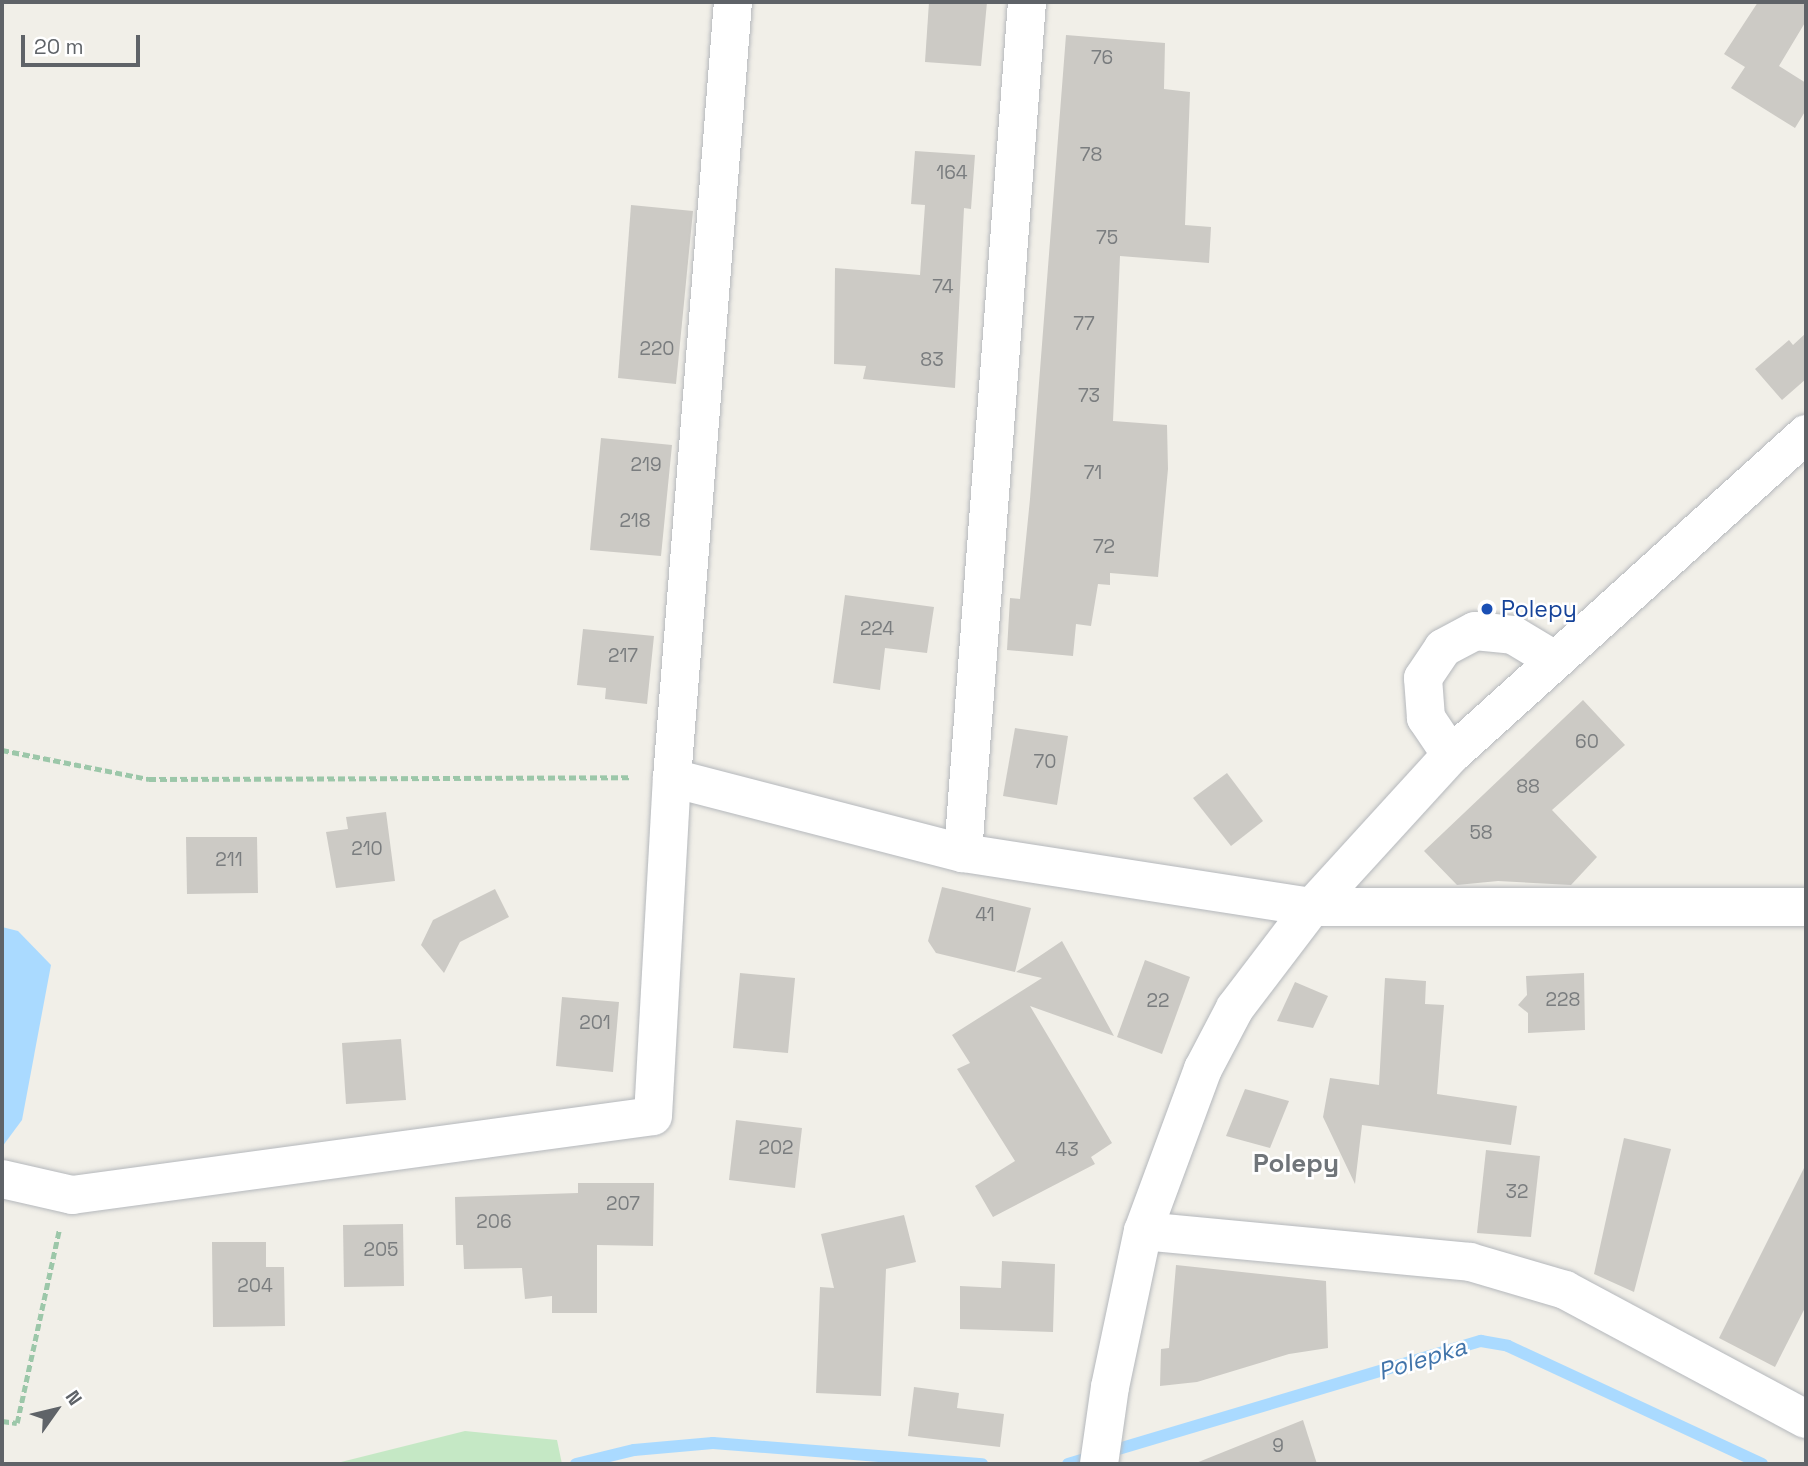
<!DOCTYPE html>
<style>
body{margin:0}
#map{position:relative;width:1808px;height:1466px;overflow:hidden;background:#f1efe8;font-family:"Space Grotesk",sans-serif}
div>[style]{position:absolute}
.green>*{inset:0;background:#c5e8c5}
.water>*{inset:0;background:#aadaff}
.stream>*{height:12px;margin:-6px;padding:0 6px;transform-origin:6px;border-radius:6px;background:#aadaff}
.building>*{inset:0;background:#cccac5}
.path>*{height:4.5px;margin-top:-2.25px;transform-origin:0;background:repeating-linear-gradient(90deg,#9cc7a9 0 7px,transparent 0 10.5px)}
.roads{filter:drop-shadow(0 0 2px #b5b8bc) drop-shadow(0 0 2px #b5b8bc)}
.minor>*{height:38px;margin:-19px;padding:0 19px;transform-origin:19px;border-radius:19px;background:#fff}
.dots>*{width:19px;height:19px;translate:-50% -50%;box-sizing:border-box;border:4px solid #fff;border-radius:50%}
span{translate:-50% -50%;white-space:nowrap;text-align:center;line-height:1.15;-webkit-text-stroke:5px #fff;paint-order:stroke}
.number-label{font-size:19px;color:#7a7d7f}
.number-label span{-webkit-text-stroke-width:0}
.transit-label{font-size:23px;color:#164399}
.left{translate:0 -50%;text-align:left}
.water-label{font-size:24px;color:#4174aa;font-style:italic}
.quarter-label{font-size:26px;color:#70757a;font-weight:700}
.frame{position:absolute;inset:0;border:4px solid #5f6368;pointer-events:none}
.north{position:absolute;left:21px;top:1375px;width:70px;height:70px;-webkit-text-stroke:5px #fff;paint-order:stroke;rotate:56deg;font-size:19px;font-weight:700;line-height:28px;text-align:center;color:#5f6368}
.north::after{content:'';display:block;margin:auto;width:24px;height:32px;background:#5f6368;clip-path:polygon(50% 0,100% 100%,50% 72%,0 100%)}
.scale{position:absolute;left:21px;top:35px;width:119px;height:32px;box-sizing:border-box;border:4px solid #5f6368;border-top:0;padding-left:9px;font-size:21px;line-height:24px;white-space:nowrap;color:#5f6368;-webkit-text-stroke:5px #fff;paint-order:stroke}
</style>
<div id="map">
<div class="green">
<i style="clip-path:polygon(465px 1431px,557px 1440px,562px 1464px,333px 1464px)"></i>
</div>
<div class="water">
<i style="clip-path:polygon(2px 927px,18px 931px,51px 965px,22px 1120px,2px 1147px)"></i>
</div>
<div class="stream">
<i style="left:576px;top:1464px;width:60px;rotate:-13.6deg"></i>
<i style="left:634px;top:1450px;width:79px;rotate:-5.1deg"></i>
<i style="left:713px;top:1443px;width:270px;rotate:4.5deg"></i>
<i style="left:1068px;top:1464px;width:431px;rotate:-16.6deg"></i>
<i style="left:1481px;top:1341px;width:27px;rotate:10deg"></i>
<i style="left:1508px;top:1346px;width:280px;rotate:24.9deg"></i>
</div>
<div class="building">
<i style="clip-path:polygon(929px 2px,987px 2px,981px 66px,925px 62px)"></i>
<i style="clip-path:polygon(1758px 2px,1806px 2px,1806px 21px,1779px 66px,1806px 83px,1806px 110px,1795px 128px,1731px 88px,1745px 67px,1724px 54px)"></i>
<i style="clip-path:polygon(1066px 35px,1165px 43px,1164px 89px,1190px 92px,1185px 225px,1211px 227px,1209px 263px,1120px 256px,1113px 421px,1167px 425px,1168px 469px,1158px 577px,1110px 573px,1110px 585px,1098px 584px,1091px 626px,1076px 624px,1073px 656px,1007px 650px,1010px 598px,1020px 599px,1030px 499px)"></i>
<i style="clip-path:polygon(915px 151px,975px 155px,971px 209px,964px 208px,955px 388px,863px 379px,866px 366px,834px 364px,835px 268px,920px 275px,925px 205px,911px 204px)"></i>
<i style="clip-path:polygon(631px 205px,693px 211px,676px 384px,618px 378px)"></i>
<i style="clip-path:polygon(1806px 333px,1806px 379px,1782px 400px,1755px 369px,1789px 340px,1793px 345px)"></i>
<i style="clip-path:polygon(601px 438px,672px 445px,661px 556px,590px 550px)"></i>
<i style="clip-path:polygon(845px 595px,934px 607px,927px 653px,885px 648px,880px 690px,833px 683px)"></i>
<i style="clip-path:polygon(583px 629px,654px 636px,647px 704px,605px 699px,606px 688px,577px 685px)"></i>
<i style="clip-path:polygon(1583px 700px,1625px 745px,1552px 810px,1597px 857px,1571px 885px,1498px 881px,1457px 885px,1424px 851px)"></i>
<i style="clip-path:polygon(1015px 728px,1068px 736px,1057px 805px,1003px 796px)"></i>
<i style="clip-path:polygon(1227px 773px,1263px 821px,1231px 846px,1193px 798px)"></i>
<i style="clip-path:polygon(386px 812px,395px 881px,336px 888px,326px 832px,348px 829px,346px 817px)"></i>
<i style="clip-path:polygon(186px 837px,257px 837px,258px 893px,187px 894px)"></i>
<i style="clip-path:polygon(942px 887px,1031px 908px,1015px 972px,936px 953px,928px 941px)"></i>
<i style="clip-path:polygon(495px 889px,509px 917px,460px 942px,444px 973px,421px 945px,433px 920px)"></i>
<i style="clip-path:polygon(1062px 941px,1114px 1036px,1030px 1006px,1112px 1143px,1091px 1157px,1095px 1164px,993px 1217px,975px 1186px,1015px 1161px,957px 1069px,970px 1063px,952px 1035px,1042px 978px,1016px 972px)"></i>
<i style="clip-path:polygon(1145px 960px,1190px 977px,1162px 1054px,1117px 1037px)"></i>
<i style="clip-path:polygon(740px 973px,795px 978px,788px 1053px,733px 1048px)"></i>
<i style="clip-path:polygon(1584px 973px,1585px 1030px,1528px 1033px,1528px 1013px,1518px 1005px,1527px 995px,1526px 976px)"></i>
<i style="clip-path:polygon(1385px 978px,1426px 981px,1425px 1004px,1444px 1005px,1437px 1094px,1517px 1106px,1511px 1145px,1362px 1125px,1355px 1184px,1323px 1117px,1330px 1078px,1379px 1085px)"></i>
<i style="clip-path:polygon(1295px 982px,1328px 996px,1313px 1028px,1277px 1021px)"></i>
<i style="clip-path:polygon(562px 997px,619px 1002px,613px 1072px,556px 1066px)"></i>
<i style="clip-path:polygon(401px 1039px,406px 1100px,346px 1104px,342px 1043px)"></i>
<i style="clip-path:polygon(1245px 1089px,1289px 1101px,1270px 1148px,1226px 1136px)"></i>
<i style="clip-path:polygon(736px 1120px,802px 1128px,795px 1188px,729px 1180px)"></i>
<i style="clip-path:polygon(1624px 1138px,1671px 1149px,1634px 1292px,1594px 1274px)"></i>
<i style="clip-path:polygon(1486px 1150px,1540px 1156px,1531px 1237px,1477px 1233px)"></i>
<i style="clip-path:polygon(1806px 1164px,1806px 1306px,1775px 1367px,1719px 1338px)"></i>
<i style="clip-path:polygon(578px 1183px,654px 1183px,653px 1246px,597px 1245px,597px 1313px,552px 1313px,552px 1296px,525px 1299px,522px 1268px,464px 1269px,463px 1245px,456px 1245px,455px 1197px,578px 1193px)"></i>
<i style="clip-path:polygon(904px 1215px,916px 1262px,886px 1269px,881px 1396px,816px 1393px,820px 1287px,834px 1288px,821px 1234px)"></i>
<i style="clip-path:polygon(403px 1224px,404px 1286px,344px 1287px,343px 1225px)"></i>
<i style="clip-path:polygon(212px 1242px,266px 1242px,266px 1267px,284px 1267px,285px 1326px,213px 1327px)"></i>
<i style="clip-path:polygon(1002px 1261px,1055px 1264px,1053px 1332px,960px 1329px,960px 1286px,1001px 1288px)"></i>
<i style="clip-path:polygon(1176px 1265px,1326px 1281px,1328px 1348px,1289px 1354px,1197px 1382px,1160px 1386px,1161px 1349px,1169px 1348px)"></i>
<i style="clip-path:polygon(914px 1387px,959px 1393px,957px 1408px,1004px 1414px,1000px 1447px,908px 1436px)"></i>
<i style="clip-path:polygon(1303px 1420px,1317px 1464px,1196px 1464px,1196px 1463px)"></i>
</div>
<div class="path">
<i style="left:2px;top:750px;width:150px;rotate:11.2deg"></i>
<i style="left:149px;top:779px;width:483px;rotate:-0.2deg"></i>
<i style="left:2px;top:1421px;width:15px;rotate:8deg"></i>
<i style="left:17px;top:1423px;width:197px;rotate:-77.7deg"></i>
</div>
<div class="roads">
<div class="minor">
<i style="left:1451px;top:755px;width:45px;rotate:-124deg"></i>
<i style="left:1426px;top:718px;width:40px;rotate:-94.3deg"></i>
<i style="left:1423px;top:678px;width:36px;rotate:-56deg"></i>
<i style="left:1443px;top:648px;width:36px;rotate:-28deg"></i>
<i style="left:1475px;top:631px;width:38px;rotate:6deg"></i>
<i style="left:1513px;top:635px;width:47px;rotate:31deg"></i>
<i style="left:672px;top:778px;width:301px;rotate:14.5deg"></i>
<i style="left:963px;top:853px;width:353px;rotate:8.8deg"></i>
<i style="left:1312px;top:907px;width:494px"></i>
<i style="left:963px;top:853px;width:853px;rotate:-85.7deg"></i>
<i style="left:2px;top:1179px;width:72px;rotate:12.9deg"></i>
<i style="left:72px;top:1195px;width:586px;rotate:-7.74deg"></i>
<i style="left:653px;top:1116px;width:339px;rotate:-86.8deg"></i>
<i style="left:672px;top:778px;width:778px;rotate:-85.51deg"></i>
<i style="left:1143px;top:1231px;width:328px;rotate:5.4deg"></i>
<i style="left:1470px;top:1262px;width:99px;rotate:16.4deg"></i>
<i style="left:1565px;top:1290px;width:273px;rotate:28.2deg"></i>
<i style="left:1099px;top:1464px;width:78px;rotate:-81.9deg"></i>
<i style="left:1110px;top:1387px;width:159px;rotate:-78.1deg"></i>
<i style="left:1143px;top:1231px;width:173px;rotate:-69.7deg"></i>
<i style="left:1203px;top:1069px;width:69px;rotate:-62.3deg"></i>
<i style="left:1235px;top:1008px;width:127px;rotate:-52.7deg"></i>
<i style="left:1312px;top:907px;width:206px;rotate:-47.6deg"></i>
<i style="left:1451px;top:755px;width:479px;rotate:-42.1deg"></i>
</div>
</div>
<div class="dots">
<i style="left:1487px;top:609px;background:#1a4fb4"></i>
</div>
<div class="number-label">
<span style="left:1102px;top:58px">76</span>
<span style="left:1091px;top:155px">78</span>
<span style="left:952px;top:173px">164</span>
<span style="left:1107px;top:238px">75</span>
<span style="left:943px;top:287px">74</span>
<span style="left:1084px;top:324px">77</span>
<span style="left:657px;top:349px">220</span>
<span style="left:932px;top:360px">83</span>
<span style="left:1089px;top:396px">73</span>
<span style="left:646px;top:465px">219</span>
<span style="left:1093px;top:473px">71</span>
<span style="left:635px;top:521px">218</span>
<span style="left:1104px;top:547px">72</span>
<span style="left:877px;top:629px">224</span>
<span style="left:623px;top:656px">217</span>
<span style="left:1587px;top:742px">60</span>
<span style="left:1045px;top:762px">70</span>
<span style="left:1528px;top:787px">88</span>
<span style="left:1481px;top:833px">58</span>
<span style="left:367px;top:849px">210</span>
<span style="left:229px;top:860px">211</span>
<span style="left:985px;top:915px">41</span>
<span style="left:1563px;top:1000px">228</span>
<span style="left:1158px;top:1001px">22</span>
<span style="left:595px;top:1023px">201</span>
<span style="left:776px;top:1148px">202</span>
<span style="left:1067px;top:1150px">43</span>
<span style="left:1517px;top:1192px">32</span>
<span style="left:623px;top:1204px">207</span>
<span style="left:494px;top:1222px">206</span>
<span style="left:381px;top:1250px">205</span>
<span style="left:255px;top:1286px">204</span>
<span style="left:1278px;top:1446px">9</span>
</div>
<div class="transit-label">
<span class="left" style="left:1501px;top:609px">Polepy</span>
</div>
<div class="water-label">
<span style="left:1422px;top:1359px;rotate:-17deg">Polepka</span>
</div>
<div class="quarter-label">
<span style="left:1296px;top:1164px">Polepy</span>
</div>
<div class="frame"></div>
<div class="north">N</div>
<div class="scale">20 m</div>
</div>
